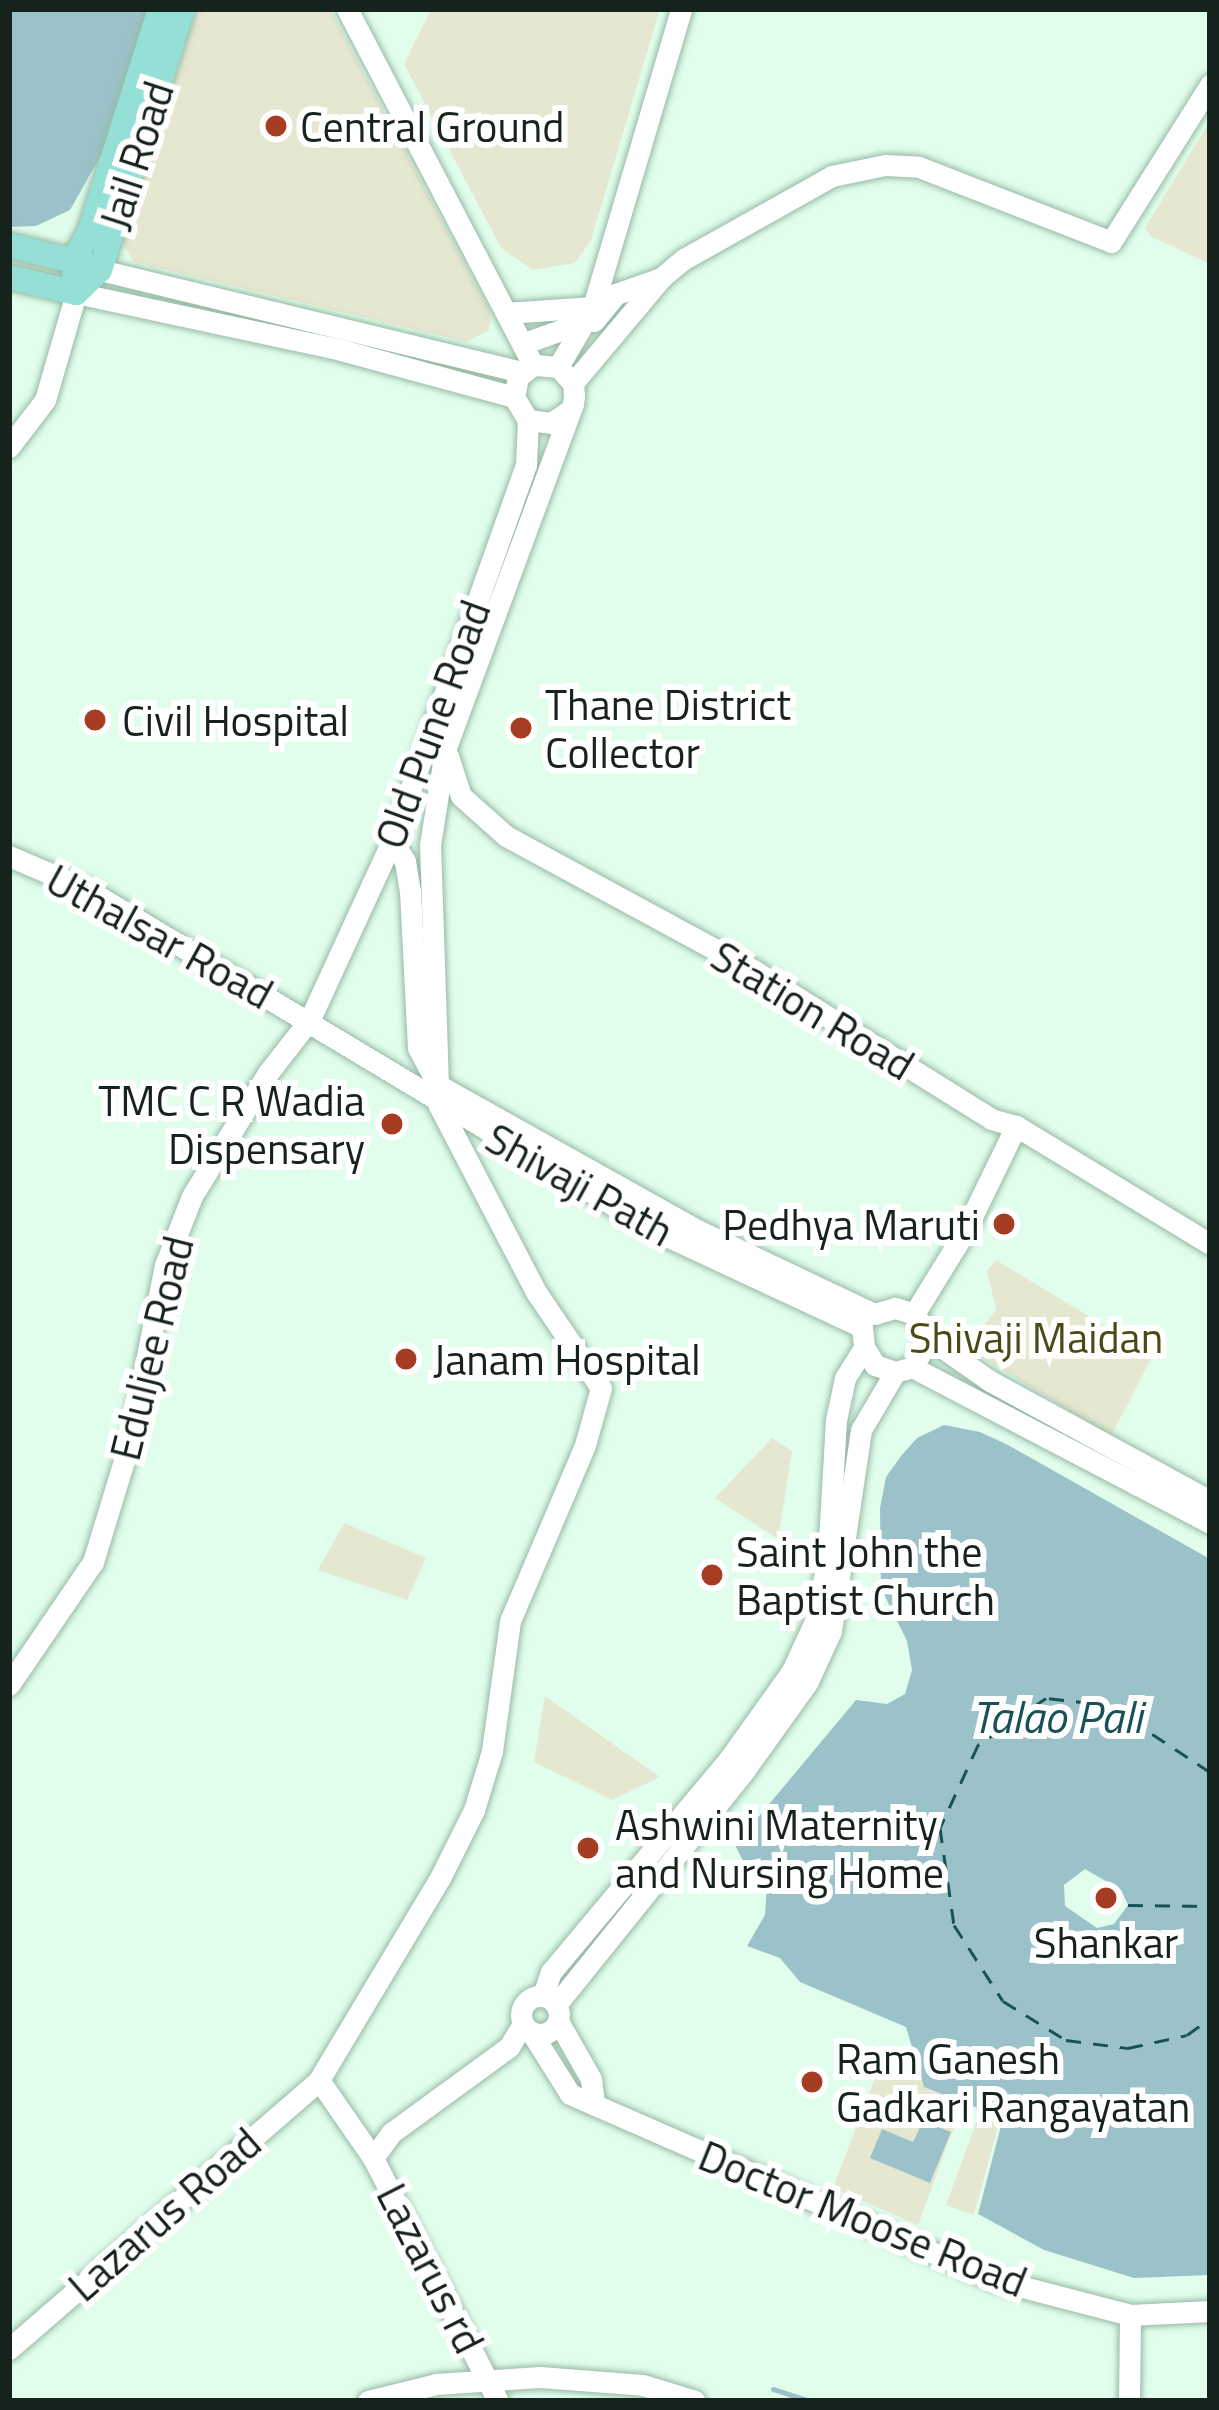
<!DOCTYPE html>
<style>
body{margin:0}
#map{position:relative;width:1219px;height:2410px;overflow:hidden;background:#e1feed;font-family:"Titillium Web",sans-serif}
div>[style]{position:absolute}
.green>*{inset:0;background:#e6e7d1}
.water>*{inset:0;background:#9bc2c9}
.stream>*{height:4.5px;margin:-2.25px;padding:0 2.25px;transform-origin:2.25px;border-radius:2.25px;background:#9bc2c9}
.ferry>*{height:3px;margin-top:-1.5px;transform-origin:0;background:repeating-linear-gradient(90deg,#195159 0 15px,transparent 0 27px)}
.roads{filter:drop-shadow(0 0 3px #98baa6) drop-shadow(0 0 3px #98baa6)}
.secondary>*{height:21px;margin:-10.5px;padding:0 10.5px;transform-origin:10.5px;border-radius:10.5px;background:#fff}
.secondary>.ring{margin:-10.5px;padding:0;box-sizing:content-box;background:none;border:21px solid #fff;border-radius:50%}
.primary>*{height:24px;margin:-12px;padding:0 12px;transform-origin:12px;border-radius:12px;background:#94e0d7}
.dots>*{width:33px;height:33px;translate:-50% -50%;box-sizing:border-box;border:6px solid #fff;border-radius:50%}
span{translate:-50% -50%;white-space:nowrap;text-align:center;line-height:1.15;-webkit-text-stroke:12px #fff;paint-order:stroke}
.poi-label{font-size:42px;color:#16231c}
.left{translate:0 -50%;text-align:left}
.right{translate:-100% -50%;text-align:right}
.street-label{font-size:42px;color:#16231c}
.park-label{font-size:42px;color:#4a4a16}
.water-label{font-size:45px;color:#195159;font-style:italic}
.frame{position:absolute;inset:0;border:12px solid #16231c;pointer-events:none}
</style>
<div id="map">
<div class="green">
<i style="clip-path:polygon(197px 9px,330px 9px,491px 313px,489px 330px,467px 342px,134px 262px,122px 243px)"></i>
<i style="clip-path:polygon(431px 9px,660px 9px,591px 240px,575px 263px,533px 270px,501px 248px,404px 64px)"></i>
<i style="clip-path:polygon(1210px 121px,1210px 264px,1152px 237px,1145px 228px)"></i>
<i style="clip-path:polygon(996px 1260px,1153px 1355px,1111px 1436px,954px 1340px,958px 1329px,982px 1329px,996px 1309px,987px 1271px)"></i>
<i style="clip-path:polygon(772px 1438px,792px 1451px,778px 1539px,715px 1498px)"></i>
<i style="clip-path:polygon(344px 1523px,426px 1558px,407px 1600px,318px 1570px)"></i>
<i style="clip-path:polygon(545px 1696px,660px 1777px,612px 1800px,534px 1762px)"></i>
<i style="clip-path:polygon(886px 2049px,916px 2059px,924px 2087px,963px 2102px,918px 2225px,833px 2188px)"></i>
<i style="clip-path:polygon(980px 2112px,1000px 2120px,974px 2215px,946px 2205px)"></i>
</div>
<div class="water">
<i style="clip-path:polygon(9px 9px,149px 9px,103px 152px,70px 210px,36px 226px,9px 227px)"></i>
<i style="clip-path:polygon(evenodd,944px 1425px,980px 1432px,1008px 1445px,1210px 1559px,1210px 2275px,1134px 2278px,1044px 2250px,978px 2214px,1003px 2118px,924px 2087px,906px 2027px,800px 1982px,780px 1958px,747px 1946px,765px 1915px,767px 1884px,746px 1867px,735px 1845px,856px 1700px,887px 1704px,905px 1694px,912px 1670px,907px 1641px,881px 1588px,880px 1508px,886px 1477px,901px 1456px,917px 1438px,944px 1425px,1085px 1869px,1121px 1890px,1128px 1905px,1114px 1924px,1097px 1928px,1065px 1906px,1064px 1885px,1085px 1869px)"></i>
<i style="clip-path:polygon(923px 2121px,951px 2132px,930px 2183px,870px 2158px,882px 2129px,913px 2142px)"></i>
</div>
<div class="stream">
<i style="left:773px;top:2389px;width:39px;rotate:18deg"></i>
</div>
<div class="ferry">
<i style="left:1210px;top:1772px;width:95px;rotate:-146.6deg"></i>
<i style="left:1131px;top:1720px;width:43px;rotate:-157deg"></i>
<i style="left:1091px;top:1703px;width:45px;rotate:-173.7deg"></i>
<i style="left:1046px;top:1698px;width:83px;rotate:145.3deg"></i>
<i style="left:978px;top:1745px;width:91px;rotate:114.6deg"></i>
<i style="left:940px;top:1828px;width:98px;rotate:81.8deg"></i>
<i style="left:954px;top:1925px;width:90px;rotate:57.2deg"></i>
<i style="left:1003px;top:2001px;width:74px;rotate:31.8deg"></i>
<i style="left:1066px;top:2040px;width:63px;rotate:7.4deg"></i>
<i style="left:1128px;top:2048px;width:60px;rotate:-12.4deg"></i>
<i style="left:1187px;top:2035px;width:29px;rotate:-36deg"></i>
<i style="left:1128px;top:1905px;width:82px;rotate:0.7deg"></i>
</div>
<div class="roads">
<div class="secondary">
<i style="left:347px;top:9px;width:402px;rotate:62.4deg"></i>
<i style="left:100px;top:270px;width:435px;rotate:13.6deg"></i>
<i style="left:506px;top:313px;width:87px;rotate:-3.9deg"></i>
<i style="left:594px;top:321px;width:35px;rotate:-51deg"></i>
<i style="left:616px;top:294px;width:48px;rotate:-19.6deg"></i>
<i style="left:522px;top:344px;width:68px;rotate:-19.8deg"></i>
<i style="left:558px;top:367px;width:69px;rotate:-59.7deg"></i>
<i style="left:593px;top:307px;width:311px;rotate:-73.5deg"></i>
<i style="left:573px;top:383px;width:137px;rotate:-50deg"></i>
<i style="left:661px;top:278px;width:30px;rotate:-40deg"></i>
<i style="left:684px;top:259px;width:170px;rotate:-29.3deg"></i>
<i style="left:832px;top:176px;width:54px;rotate:-11.7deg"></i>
<i style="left:885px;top:165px;width:34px;rotate:3deg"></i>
<i style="left:919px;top:167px;width:206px;rotate:21.3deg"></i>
<i style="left:1111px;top:242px;width:186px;rotate:-57.8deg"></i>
<i style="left:9px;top:447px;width:59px;rotate:-52.5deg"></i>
<i style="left:45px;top:400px;width:111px;rotate:-73.8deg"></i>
<i style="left:76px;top:293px;width:271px;rotate:12.1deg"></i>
<i style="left:341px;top:350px;width:179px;rotate:15.2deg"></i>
<i style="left:448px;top:756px;width:42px;rotate:72deg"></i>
<i style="left:461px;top:796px;width:60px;rotate:41.6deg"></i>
<i style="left:506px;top:836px;width:281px;rotate:28.5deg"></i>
<i style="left:753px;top:970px;width:281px;rotate:32deg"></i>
<i style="left:991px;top:1119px;width:26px;rotate:16deg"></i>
<i style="left:1016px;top:1126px;width:227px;rotate:31.3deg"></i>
<i style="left:392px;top:841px;width:24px;rotate:57deg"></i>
<i style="left:405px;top:861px;width:30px;rotate:81deg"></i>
<i style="left:410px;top:891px;width:157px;rotate:87.1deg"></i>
<i style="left:418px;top:1048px;width:42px;rotate:61.6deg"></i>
<i style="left:9px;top:856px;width:84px;rotate:23.2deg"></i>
<i style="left:86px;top:889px;width:667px;rotate:30.95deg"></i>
<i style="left:658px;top:1232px;width:225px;rotate:25deg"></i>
<i style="left:862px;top:1327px;width:20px;rotate:84deg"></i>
<i style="left:864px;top:1347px;width:21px;rotate:59deg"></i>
<i style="left:875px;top:1365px;width:21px;rotate:19deg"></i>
<i style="left:895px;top:1372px;width:18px;rotate:-16deg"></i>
<i style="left:912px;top:1367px;width:26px;rotate:-58deg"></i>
<i style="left:926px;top:1345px;width:17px;rotate:-97deg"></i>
<i style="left:924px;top:1328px;width:17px;rotate:-126deg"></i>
<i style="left:914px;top:1314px;width:20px;rotate:-162deg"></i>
<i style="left:895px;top:1308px;width:22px;rotate:164deg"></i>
<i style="left:874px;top:1314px;width:194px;rotate:-154.6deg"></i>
<i style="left:699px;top:1231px;width:299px;rotate:-150.8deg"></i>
<i style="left:438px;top:1085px;width:240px;rotate:-91.9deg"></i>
<i style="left:430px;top:845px;width:96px;rotate:-81deg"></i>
<i style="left:445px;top:750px;width:369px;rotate:-69.7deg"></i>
<i style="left:573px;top:404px;width:8px;rotate:-83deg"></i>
<i style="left:574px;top:396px;width:13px;rotate:-94deg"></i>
<i style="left:573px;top:383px;width:22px;rotate:-133deg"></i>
<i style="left:558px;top:367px;width:25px;rotate:-175deg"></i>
<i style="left:533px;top:365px;width:19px;rotate:141deg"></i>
<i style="left:518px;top:377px;width:20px;rotate:101deg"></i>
<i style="left:514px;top:397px;width:27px;rotate:59deg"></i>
<i style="left:528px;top:420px;width:23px;rotate:7deg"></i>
<i style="left:551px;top:423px;width:23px;rotate:-34deg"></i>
<i style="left:914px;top:1314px;width:97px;rotate:-58.4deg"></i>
<i style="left:965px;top:1231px;width:117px;rotate:-64.1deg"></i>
<i style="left:927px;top:1337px;width:77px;rotate:34.9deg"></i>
<i style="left:990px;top:1381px;width:251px;rotate:28.6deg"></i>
<i style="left:912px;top:1367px;width:336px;rotate:27.6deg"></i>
<i style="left:9px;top:1685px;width:149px;rotate:-55.7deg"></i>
<i style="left:93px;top:1562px;width:130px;rotate:-73deg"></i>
<i style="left:131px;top:1438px;width:176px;rotate:-78.9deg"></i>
<i style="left:165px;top:1265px;width:74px;rotate:-68.6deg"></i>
<i style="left:192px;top:1196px;width:145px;rotate:-58.3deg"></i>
<i style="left:268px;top:1073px;width:68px;rotate:-52.1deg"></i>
<i style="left:310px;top:1019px;width:196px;rotate:-65.3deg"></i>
<i style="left:392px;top:841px;width:399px;rotate:-70.4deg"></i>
<i style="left:526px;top:465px;width:45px;rotate:-87.5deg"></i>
<i style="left:543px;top:1996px;width:25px;rotate:-72deg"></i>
<i style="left:551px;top:1972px;width:278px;rotate:-50.1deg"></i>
<i style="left:729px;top:1759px;width:108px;rotate:-54.4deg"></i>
<i style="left:792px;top:1671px;width:55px;rotate:-65.3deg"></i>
<i style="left:815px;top:1621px;width:64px;rotate:-78.3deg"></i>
<i style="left:828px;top:1558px;width:138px;rotate:-86.7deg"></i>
<i style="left:836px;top:1420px;width:43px;rotate:-77.9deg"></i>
<i style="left:845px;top:1378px;width:36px;rotate:-58deg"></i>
<i class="ring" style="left:521px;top:1996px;width:17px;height:17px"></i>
<i style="left:556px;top:2005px;width:300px;rotate:-51.2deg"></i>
<i style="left:744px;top:1771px;width:108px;rotate:-54.4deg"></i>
<i style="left:807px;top:1683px;width:57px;rotate:-65.2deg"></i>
<i style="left:831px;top:1631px;width:203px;rotate:-81.5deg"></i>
<i style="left:861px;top:1430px;width:67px;rotate:-59.6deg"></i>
<i style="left:558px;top:2021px;width:67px;rotate:60.4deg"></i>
<i style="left:591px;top:2079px;width:26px;rotate:83deg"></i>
<i style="left:531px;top:2032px;width:73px;rotate:57.8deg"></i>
<i style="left:570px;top:2094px;width:465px;rotate:23.6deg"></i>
<i style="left:996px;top:2280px;width:138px;rotate:14.6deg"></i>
<i style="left:1130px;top:2315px;width:80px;rotate:-2.9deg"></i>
<i style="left:319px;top:2080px;width:95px;rotate:55.3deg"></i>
<i style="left:373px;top:2158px;width:273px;rotate:62.8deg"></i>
<i style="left:373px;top:2158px;width:31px;rotate:-54deg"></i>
<i style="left:391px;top:2133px;width:146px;rotate:-36.1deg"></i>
<i style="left:509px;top:2047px;width:27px;rotate:-59deg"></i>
<i style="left:9px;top:2349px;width:410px;rotate:-40.9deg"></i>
<i style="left:319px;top:2080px;width:235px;rotate:-59.1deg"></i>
<i style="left:440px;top:1878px;width:76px;rotate:-63.4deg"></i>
<i style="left:474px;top:1810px;width:62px;rotate:-73deg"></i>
<i style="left:492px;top:1751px;width:131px;rotate:-82.1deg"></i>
<i style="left:510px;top:1621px;width:191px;rotate:-66.9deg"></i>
<i style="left:585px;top:1445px;width:59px;rotate:-74.3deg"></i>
<i style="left:601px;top:1388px;width:116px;rotate:-124.1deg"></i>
<i style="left:536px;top:1292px;width:212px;rotate:-117.5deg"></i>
<i style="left:368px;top:2401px;width:70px;rotate:-14deg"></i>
<i style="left:436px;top:2384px;width:104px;rotate:-3.9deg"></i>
<i style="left:540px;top:2377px;width:103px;rotate:4.4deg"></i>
<i style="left:643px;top:2385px;width:54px;rotate:17.1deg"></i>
<i style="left:1129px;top:2401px;width:86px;rotate:-89.3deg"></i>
</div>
<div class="primary">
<i style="left:9px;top:245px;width:81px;rotate:14.2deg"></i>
<i style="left:9px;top:277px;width:69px;rotate:13.4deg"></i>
<i style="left:76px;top:293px;width:33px;rotate:-44deg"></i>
<i style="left:100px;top:270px;width:274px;rotate:-72.4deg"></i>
<i style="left:76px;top:293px;width:33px;rotate:-95deg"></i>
<i style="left:73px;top:260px;width:31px;rotate:-59deg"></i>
<i style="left:89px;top:233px;width:235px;rotate:-72.4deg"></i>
</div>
</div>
<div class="dots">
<i style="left:276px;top:126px;background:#a63d23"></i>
<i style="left:95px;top:720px;background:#a63d23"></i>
<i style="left:521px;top:728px;background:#a63d23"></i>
<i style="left:392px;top:1124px;background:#a63d23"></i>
<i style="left:1004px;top:1224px;background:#a63d23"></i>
<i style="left:406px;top:1359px;background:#a63d23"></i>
<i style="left:712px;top:1575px;background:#a63d23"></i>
<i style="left:588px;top:1848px;background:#a63d23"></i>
<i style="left:1106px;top:1898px;background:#a63d23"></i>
<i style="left:812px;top:2082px;background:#a63d23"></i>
</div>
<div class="poi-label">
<span class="left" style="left:300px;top:126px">Central Ground</span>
<span class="left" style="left:545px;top:728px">Thane District<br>Collector</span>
<span class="left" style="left:122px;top:720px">Civil Hospital</span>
<span class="right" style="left:365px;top:1124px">TMC C R Wadia<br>Dispensary</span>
<span class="right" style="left:980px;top:1224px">Pedhya Maruti</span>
<span class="left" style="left:433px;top:1359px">Janam Hospital</span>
<span class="left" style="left:736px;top:1575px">Saint John the<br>Baptist Church</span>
<span class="left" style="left:615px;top:1848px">Ashwini Maternity<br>and Nursing Home</span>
<span style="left:1106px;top:1942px">Shankar</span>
<span class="left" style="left:836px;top:2082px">Ram Ganesh<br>Gadkari Rangayatan</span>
</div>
<div class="street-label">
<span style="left:136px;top:155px;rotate:-72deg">Jail Road</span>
<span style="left:432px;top:724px;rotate:-70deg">Old Pune Road</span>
<span style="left:160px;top:936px;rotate:29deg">Uthalsar Road</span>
<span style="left:813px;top:1010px;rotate:31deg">Station Road</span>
<span style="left:580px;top:1184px;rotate:29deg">Shivaji Path</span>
<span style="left:151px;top:1348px;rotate:-76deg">Eduljee Road</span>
<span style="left:164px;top:2214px;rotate:-41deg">Lazarus Road</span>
<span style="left:863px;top:2218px;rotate:22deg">Doctor Moose Road</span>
<span style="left:431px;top:2268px;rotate:63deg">Lazarus rd</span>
</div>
<div class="park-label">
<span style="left:1036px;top:1337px">Shivaji Maidan</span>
</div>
<div class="water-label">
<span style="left:1057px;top:1717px">Talao Pali</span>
</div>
<div class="frame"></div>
</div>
